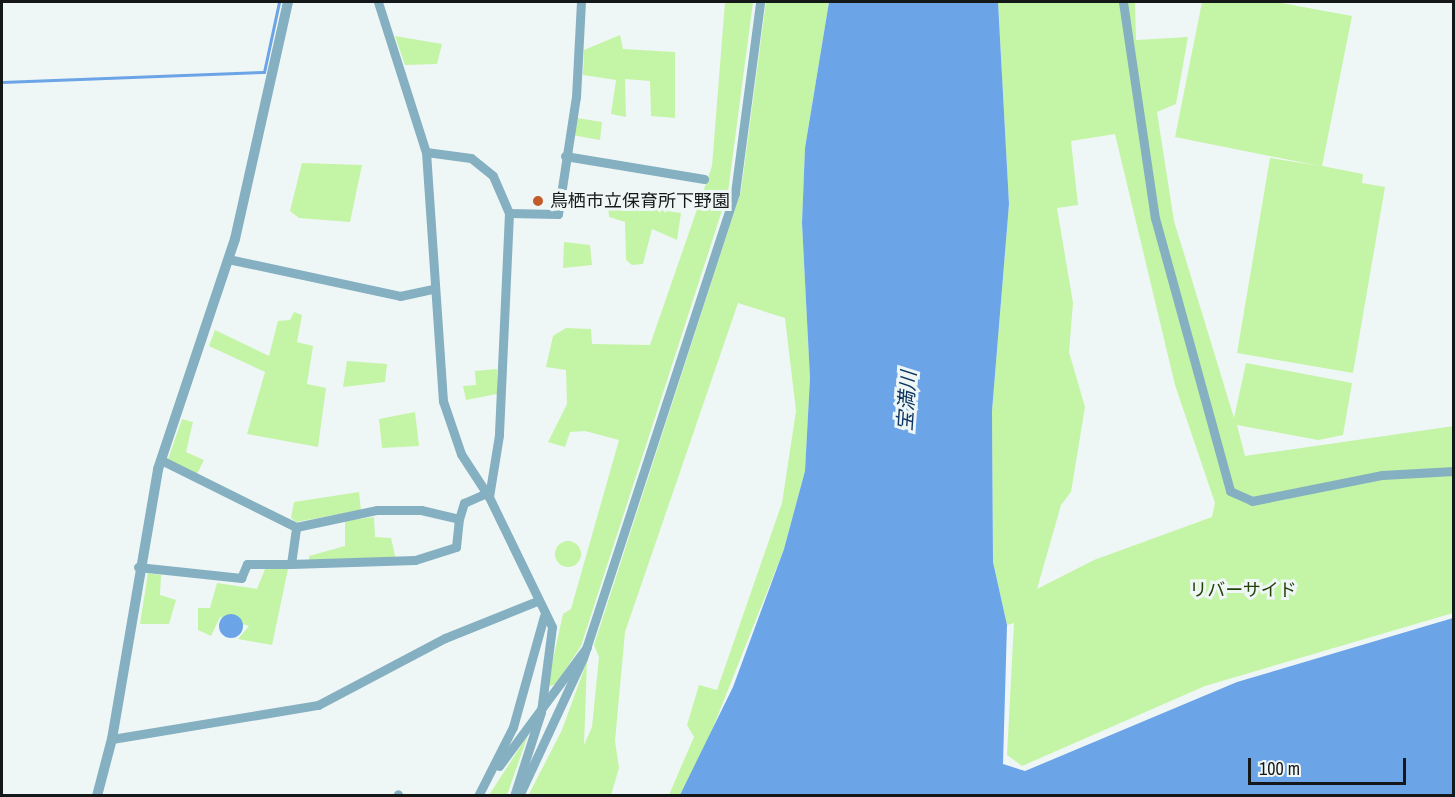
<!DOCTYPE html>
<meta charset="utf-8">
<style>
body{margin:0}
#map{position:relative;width:1455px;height:797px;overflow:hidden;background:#eff7f6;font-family:"Archivo Narrow","Noto Sans JP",sans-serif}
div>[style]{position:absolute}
.green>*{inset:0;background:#c4f4a5}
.round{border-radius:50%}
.water>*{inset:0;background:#6ca4e8}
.stream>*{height:3px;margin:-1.5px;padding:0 1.5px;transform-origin:1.5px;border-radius:1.5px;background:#6ca4e8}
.minor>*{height:9px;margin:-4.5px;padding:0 4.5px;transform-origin:4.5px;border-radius:4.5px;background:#85b0c1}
.tertiary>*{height:10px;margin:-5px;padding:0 5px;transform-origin:5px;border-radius:5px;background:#85b0c1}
.dots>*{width:16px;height:16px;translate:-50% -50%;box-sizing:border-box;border:3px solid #eff7f6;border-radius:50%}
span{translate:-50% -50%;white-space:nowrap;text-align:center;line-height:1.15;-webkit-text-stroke:6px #eff7f6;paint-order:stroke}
.poi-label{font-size:18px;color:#151818}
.left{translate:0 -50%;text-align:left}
.park-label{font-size:18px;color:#24410a}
.water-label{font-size:20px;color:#0f3661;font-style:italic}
.frame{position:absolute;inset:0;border:3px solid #151818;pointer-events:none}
.scale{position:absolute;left:1248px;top:758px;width:158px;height:27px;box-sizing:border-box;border:3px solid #151818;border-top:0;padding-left:8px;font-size:18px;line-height:21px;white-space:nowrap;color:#151818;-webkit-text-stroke:4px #eff7f6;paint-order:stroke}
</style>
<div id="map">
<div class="green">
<i style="clip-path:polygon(725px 2px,753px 2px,728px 192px,581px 646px,556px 684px,547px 687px,563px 614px,571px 609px,619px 440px,585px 431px,570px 432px,565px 447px,548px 442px,567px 404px,566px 370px,546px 367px,553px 336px,566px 328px,591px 329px,592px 344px,650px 345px,712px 166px)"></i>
<i style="clip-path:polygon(766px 2px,829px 2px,805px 148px,802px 223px,810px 378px,805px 471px,784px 549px,697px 768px,680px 795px,669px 795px,694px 737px,687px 725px,699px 685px,717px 690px,782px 503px,796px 411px,785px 318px,738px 303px,625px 632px,615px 741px,619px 768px,611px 795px,528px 796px,562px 730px,587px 661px,584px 745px,592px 727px,599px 657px,594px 645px,741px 191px)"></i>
<i style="clip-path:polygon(evenodd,998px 2px,1135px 2px,1136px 40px,1188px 37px,1176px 104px,1157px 112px,1174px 221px,1234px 418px,1246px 363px,1352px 383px,1343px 435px,1318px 440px,1237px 425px,1245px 456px,1454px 426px,1453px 613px,1205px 686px,1022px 766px,1007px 755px,1014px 623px,1007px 625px,993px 562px,992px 411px,1009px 204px,998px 2px,1115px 134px,1175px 385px,1215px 503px,1212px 517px,1094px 560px,1037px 589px,1061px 505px,1071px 492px,1085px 407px,1069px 352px,1073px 303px,1057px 208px,1078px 205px,1071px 141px,1115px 134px)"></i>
<i style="clip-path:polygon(1202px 2px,1276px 2px,1352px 16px,1322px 166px,1363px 174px,1362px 183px,1385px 187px,1353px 373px,1237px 353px,1270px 158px,1320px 166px,1175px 137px)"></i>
<i style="clip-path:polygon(620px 35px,623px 49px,675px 52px,675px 118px,651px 116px,650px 81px,625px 79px,626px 117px,611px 114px,616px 80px,583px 75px,584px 50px)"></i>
<i style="clip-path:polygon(395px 36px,442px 44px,437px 64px,405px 65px)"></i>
<i style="clip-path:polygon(577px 118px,602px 122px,600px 140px,572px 135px)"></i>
<i style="clip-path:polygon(302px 163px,362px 165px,350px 222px,299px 218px,290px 211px)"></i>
<i style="clip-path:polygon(608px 203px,681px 213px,677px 240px,652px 229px,643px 264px,632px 265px,626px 260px,625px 222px,609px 217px)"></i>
<i style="clip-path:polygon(564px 242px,590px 245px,592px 265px,563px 268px)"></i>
<i style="clip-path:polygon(294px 312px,302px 315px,297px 342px,313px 346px,307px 384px,326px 388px,318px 447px,247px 434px,265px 372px,209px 346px,215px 330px,269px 356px,278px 321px,290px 320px)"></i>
<i style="clip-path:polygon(347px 361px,387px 364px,385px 382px,343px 387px)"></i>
<i style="clip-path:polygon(497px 369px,497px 394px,466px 400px,463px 386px,476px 385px,475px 371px)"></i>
<i style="clip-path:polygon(415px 412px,419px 446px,382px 448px,379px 419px)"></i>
<i style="clip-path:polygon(182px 419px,193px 422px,186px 452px,204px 460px,197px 474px,168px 459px)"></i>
<i style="clip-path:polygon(359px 492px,361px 510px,296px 522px,291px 518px,294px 502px)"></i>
<i style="clip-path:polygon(374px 517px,375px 537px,391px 538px,396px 560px,309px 562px,309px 556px,345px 546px,345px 521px)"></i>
<i class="round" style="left:555px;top:541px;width:26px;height:26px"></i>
<i style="clip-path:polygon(265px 569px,288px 569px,272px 645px,238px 639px,249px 626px,220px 617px,211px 636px,198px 630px,198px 608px,210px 608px,217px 583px,257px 589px)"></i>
<i style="clip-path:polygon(148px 573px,161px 575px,160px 595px,176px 600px,169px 624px,140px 624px)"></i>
<i style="clip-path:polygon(528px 735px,507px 795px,489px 795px)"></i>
</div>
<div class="water">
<i style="clip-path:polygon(829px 2px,998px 2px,1009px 204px,992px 411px,993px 562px,1007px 625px,1003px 764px,1025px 771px,1237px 682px,1453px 618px,1453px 795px,680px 795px,733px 687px,784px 549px,805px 471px,810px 378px,802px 223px,805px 148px)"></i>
<i class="round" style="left:219px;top:614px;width:24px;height:24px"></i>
</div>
<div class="stream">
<i style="left:2px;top:82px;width:262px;rotate:-2.2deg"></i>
<i style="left:264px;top:72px;width:72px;rotate:-77.9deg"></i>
</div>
<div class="minor">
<i style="left:378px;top:2px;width:157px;rotate:72.3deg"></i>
<i style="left:426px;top:152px;width:250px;rotate:86.1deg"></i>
<i style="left:443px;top:401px;width:56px;rotate:71.2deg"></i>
<i style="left:461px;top:454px;width:51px;rotate:56.9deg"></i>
<i style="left:489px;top:497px;width:144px;rotate:64.1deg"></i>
<i style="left:552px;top:627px;width:86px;rotate:97.4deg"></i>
<i style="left:541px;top:712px;width:88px;rotate:107.8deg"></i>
<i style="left:1123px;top:2px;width:218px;rotate:81.6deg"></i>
<i style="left:1155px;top:218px;width:283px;rotate:74.6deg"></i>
<i style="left:1230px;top:491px;width:24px;rotate:24deg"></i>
<i style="left:1252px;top:501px;width:133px;rotate:-11.3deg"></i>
<i style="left:1382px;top:475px;width:72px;rotate:-3.2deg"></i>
<i style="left:426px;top:152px;width:45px;rotate:7.6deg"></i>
<i style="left:471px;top:158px;width:28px;rotate:39deg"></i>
<i style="left:493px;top:176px;width:40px;rotate:66.6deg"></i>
<i style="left:509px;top:213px;width:222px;rotate:92.6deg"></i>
<i style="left:499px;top:435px;width:63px;rotate:99.2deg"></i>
<i style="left:565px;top:156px;width:141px;rotate:9.4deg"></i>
<i style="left:509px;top:213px;width:49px;rotate:1.2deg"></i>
<i style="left:558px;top:214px;width:118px;rotate:-81.3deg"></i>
<i style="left:576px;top:97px;width:95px;rotate:-87deg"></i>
<i style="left:228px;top:259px;width:176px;rotate:12.1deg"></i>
<i style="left:400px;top:296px;width:35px;rotate:-12deg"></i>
<i style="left:161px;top:460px;width:151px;rotate:26.4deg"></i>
<i style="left:291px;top:564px;width:124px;rotate:-1.8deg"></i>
<i style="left:415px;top:560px;width:43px;rotate:-17.6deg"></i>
<i style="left:456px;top:547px;width:28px;rotate:-84deg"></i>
<i style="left:138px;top:567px;width:104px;rotate:6.1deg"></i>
<i style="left:241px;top:578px;width:15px;rotate:-67deg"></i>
<i style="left:247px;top:564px;width:44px"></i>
<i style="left:291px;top:564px;width:37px;rotate:-82deg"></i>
<i style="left:296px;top:527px;width:83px;rotate:-11.9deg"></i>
<i style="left:377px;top:510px;width:44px"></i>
<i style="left:421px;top:510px;width:39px;rotate:13deg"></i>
<i style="left:459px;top:519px;width:17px;rotate:-73deg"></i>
<i style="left:464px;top:503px;width:24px;rotate:-24deg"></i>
<i style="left:112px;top:739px;width:209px;rotate:-9.4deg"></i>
<i style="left:318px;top:705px;width:144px;rotate:-27.8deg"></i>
<i style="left:445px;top:638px;width:99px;rotate:-21.9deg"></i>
<i style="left:499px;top:766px;width:148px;rotate:-53.5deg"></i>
<i style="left:397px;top:796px;width:2px;rotate:-63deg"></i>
<i style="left:478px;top:796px;width:77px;rotate:-63.1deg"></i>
<i style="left:513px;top:727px;width:115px;rotate:-74.4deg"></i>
<i style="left:519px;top:796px;width:152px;rotate:-65.1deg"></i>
<i style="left:583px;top:658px;width:489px;rotate:-71.9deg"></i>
<i style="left:735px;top:193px;width:193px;rotate:-82.5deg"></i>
</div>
<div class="tertiary">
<i style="left:97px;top:796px;width:59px;rotate:-75.3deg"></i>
<i style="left:112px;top:739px;width:274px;rotate:-80.3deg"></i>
<i style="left:158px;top:469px;width:243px;rotate:-71.5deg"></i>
<i style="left:235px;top:239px;width:243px;rotate:-77.4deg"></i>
</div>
<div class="dots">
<i style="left:538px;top:201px;background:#c15b2b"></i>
</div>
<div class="poi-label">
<span class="left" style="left:550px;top:201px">鳥栖市立保育所下野園</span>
</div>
<div class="park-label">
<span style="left:1243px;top:590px">リバーサイド</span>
</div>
<div class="water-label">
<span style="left:906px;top:401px;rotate:-86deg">宝満川</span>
</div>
<div class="frame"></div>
<div class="scale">100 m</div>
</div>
